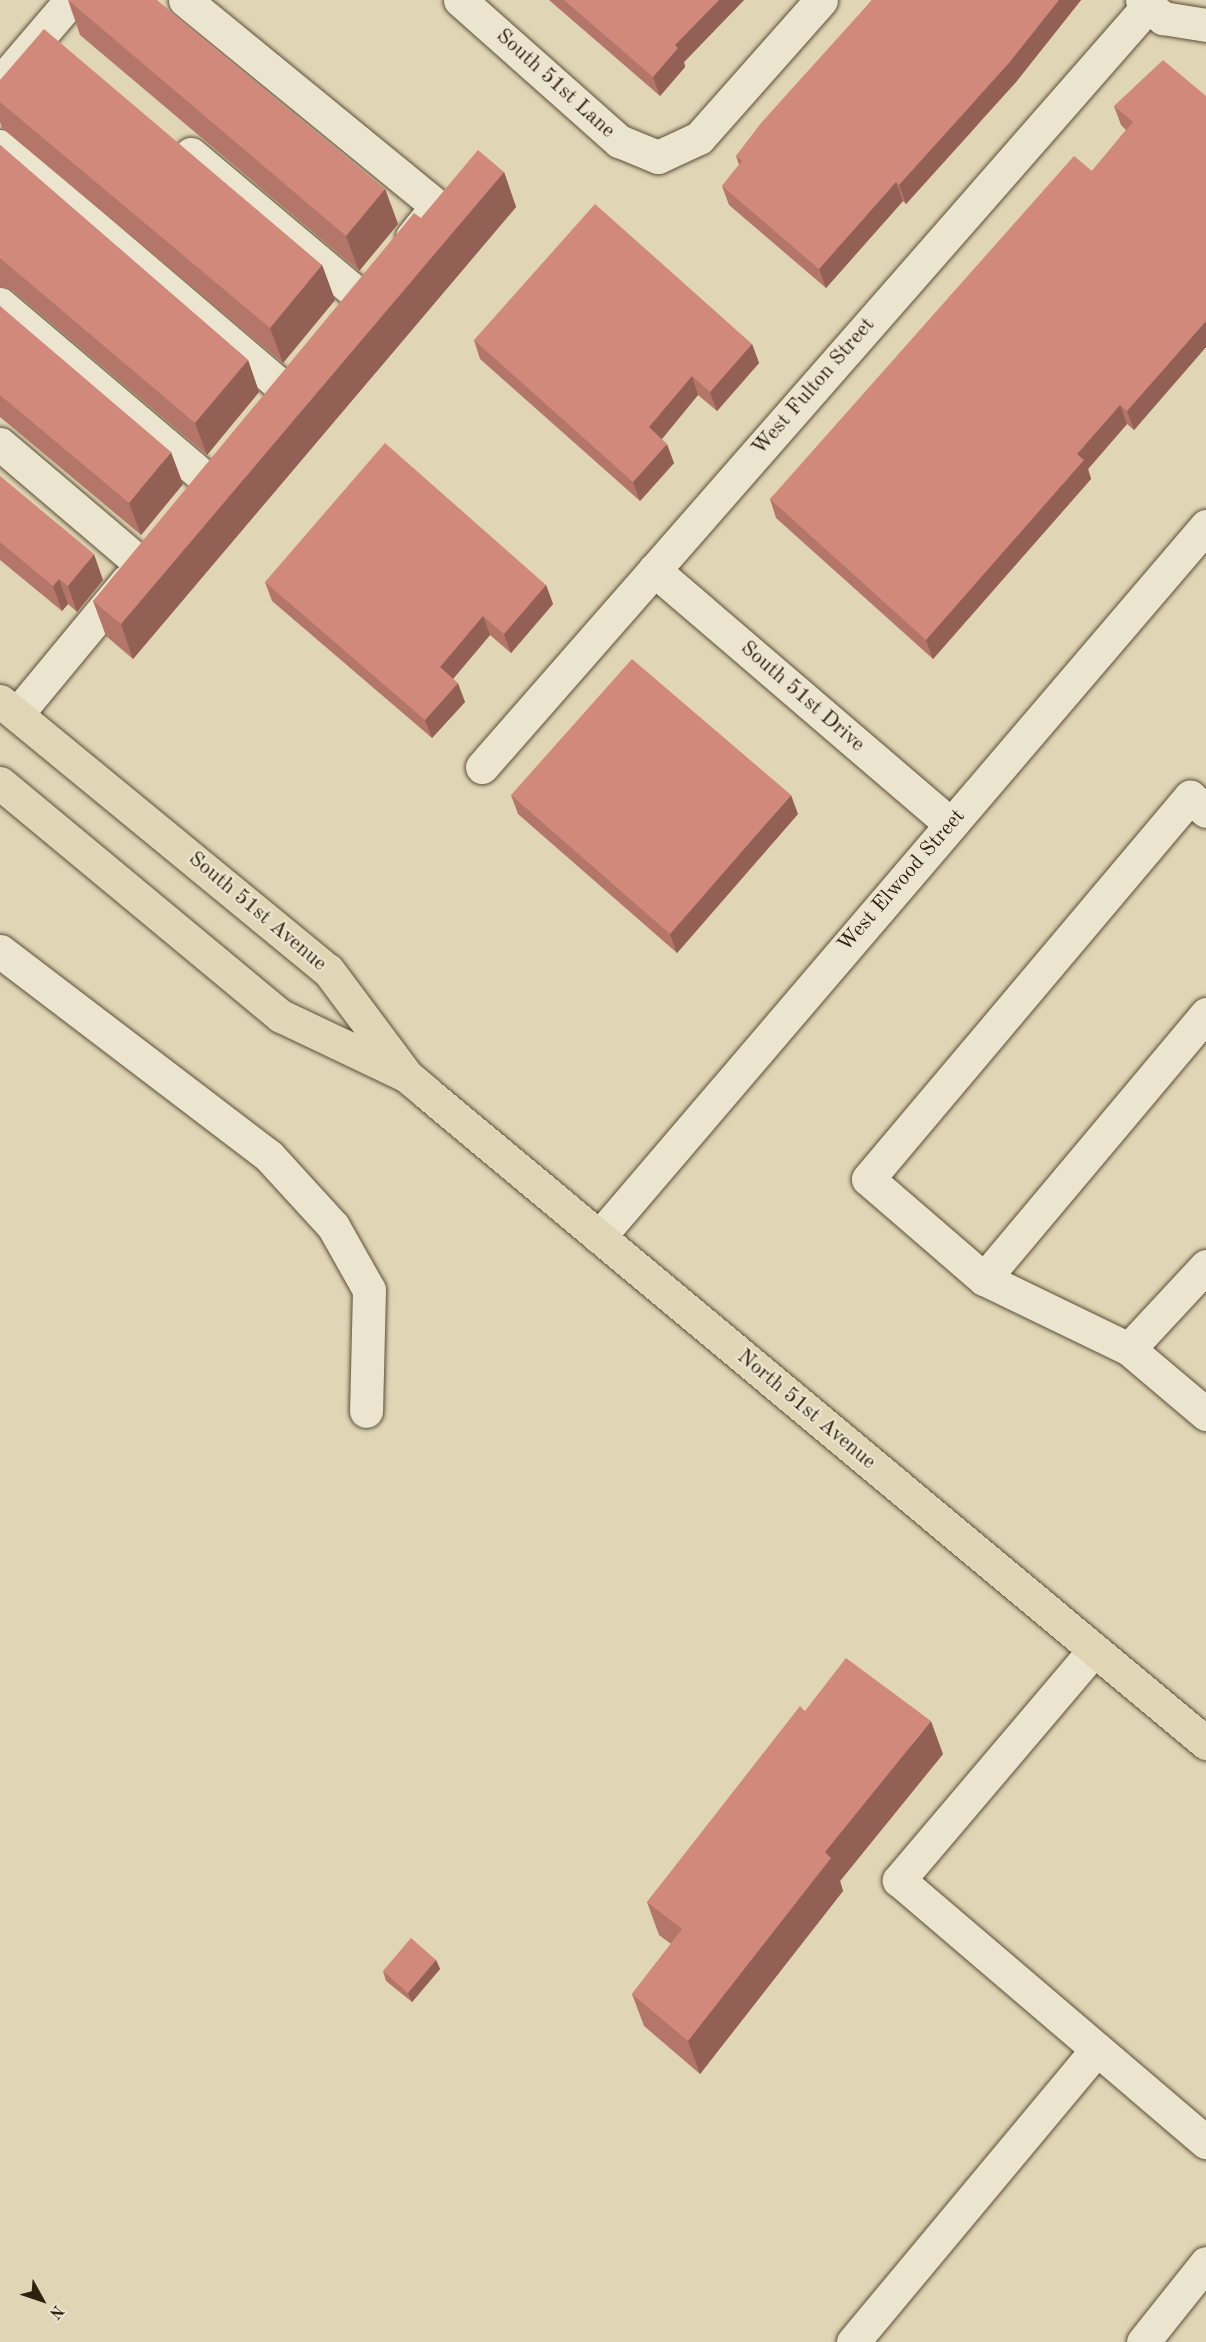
<!DOCTYPE html>
<style>
body{margin:0}
#map{position:relative;width:1206px;height:2342px;overflow:hidden;background:#e0d6b5;font-family:"Old Standard TT",serif}
div>[style]{position:absolute}
.roads{filter:drop-shadow(0 0 2px #5c4e38) drop-shadow(0 0 2px #5c4e38)}
.minor>*{height:33px;margin:-16.5px;padding:0 16.5px;transform-origin:16.5px;border-radius:16.5px;background:#ebe4cf}
.major>*{height:33px;margin:-16.5px;padding:0 16.5px;transform-origin:16.5px;border-radius:16.5px;background:#e0d6b5}
.wall>*{inset:0;background:#b37669}
.shaded-wall>*{inset:0;background:#926055}
.building>*{inset:0;background:#d0897a}
span{translate:-50% -50%;white-space:nowrap;text-align:center;line-height:1.15;-webkit-text-stroke:4.5px #ebe4cf;paint-order:stroke}
.street-label{font-size:21px;color:#30200e}
.north{position:absolute;left:12px;top:2270px;width:60px;height:60px;-webkit-text-stroke:4px #ebe4cf;paint-order:stroke;rotate:130deg;font-size:16px;font-weight:700;line-height:24px;text-align:center;color:#30200e}
.north::after{content:'';display:block;margin:auto;width:21px;height:27px;background:#30200e;clip-path:polygon(50% 0,100% 100%,50% 72%,0 100%)}
</style>
<div id="map">
<div class="roads">
<div class="minor">
<i style="left:185px;top:0;width:325px;rotate:39.3deg"></i>
<i style="left:437px;top:206px;width:40px;rotate:129deg"></i>
<i style="left:460px;top:0;width:213px;rotate:41.6deg"></i>
<i style="left:619px;top:141px;width:42px;rotate:22.3deg"></i>
<i style="left:658px;top:157px;width:45px;rotate:-24.9deg"></i>
<i style="left:699px;top:138px;width:184px;rotate:-48.5deg"></i>
<i style="left:1142px;top:0;width:28px;rotate:41deg"></i>
<i style="left:1163px;top:18px;width:44px;rotate:9.2deg"></i>
<i style="left:0;top:83px;width:109px;rotate:-49.5deg"></i>
<i style="left:0;top:146px;width:375px;rotate:40.5deg"></i>
<i style="left:191px;top:154px;width:222px;rotate:40.1deg"></i>
<i style="left:0;top:304px;width:274px;rotate:40.3deg"></i>
<i style="left:0;top:444px;width:185px;rotate:40.4deg"></i>
<i style="left:654px;top:570px;width:390px;rotate:40.6deg"></i>
<i style="left:17px;top:714px;width:173px;rotate:-50.4deg"></i>
<i style="left:482px;top:767px;width:1010px;rotate:-48.81deg"></i>
<i style="left:0;top:951px;width:338px;rotate:37.3deg"></i>
<i style="left:269px;top:1156px;width:95px;rotate:47.6deg"></i>
<i style="left:333px;top:1226px;width:73px;rotate:60.6deg"></i>
<i style="left:369px;top:1290px;width:121px;rotate:91.4deg"></i>
<i style="left:599px;top:1237px;width:935px;rotate:-49.51deg"></i>
<i style="left:1206px;top:1266px;width:113px;rotate:132.9deg"></i>
<i style="left:1129px;top:1349px;width:101px;rotate:40.2deg"></i>
<i style="left:984px;top:1279px;width:153px;rotate:-139.2deg"></i>
<i style="left:868px;top:1179px;width:500px;rotate:-49.9deg"></i>
<i style="left:1190px;top:797px;width:21px;rotate:41deg"></i>
<i style="left:1129px;top:1349px;width:161px;rotate:-154.2deg"></i>
<i style="left:984px;top:1279px;width:346px;rotate:-50deg"></i>
<i style="left:1094px;top:1650px;width:302px;rotate:130.3deg"></i>
<i style="left:899px;top:1880px;width:404px;rotate:40.5deg"></i>
<i style="left:853px;top:2342px;width:381px;rotate:-50.2deg"></i>
<i style="left:1143px;top:2342px;width:101px;rotate:-51.4deg"></i>
</div>
<div class="major">
<i style="left:0;top:701px;width:424px;rotate:39.4deg"></i>
<i style="left:328px;top:970px;width:132px;rotate:53.3deg"></i>
<i style="left:407px;top:1076px;width:26px;rotate:40deg"></i>
<i style="left:427px;top:1093px;width:1015px;rotate:39.84deg"></i>
<i style="left:0;top:783px;width:365px;rotate:39.7deg"></i>
<i style="left:281px;top:1016px;width:135px;rotate:25.4deg"></i>
</div>
</div>
<div class="wall">
<i style="clip-path:polygon(68px 0,385px 189px,398px 224px,359px 271px,80px 35px)"></i>
<i style="clip-path:polygon(549px 0,744px 0,684px 62px,685px 67px,660px 96px)"></i>
<i style="clip-path:polygon(872px 0,1081px 0,1016px 82px,906px 204px,903px 201px,826px 288px,729px 205px,722px 186px,739px 165px,736px 156px)"></i>
<i style="clip-path:polygon(0 80px,322px 265px,335px 300px,283px 363px,2px 128px,0 122px)"></i>
<i style="clip-path:polygon(1206px 96px,1206px 347px,1134px 430px,1127px 424px,1088px 469px,1091px 479px,933px 659px,776px 518px,770px 499px,1092px 171px,1126px 130px,1121px 125px,1114px 106px)"></i>
<i style="clip-path:polygon(0 145px,248px 360px,259px 392px,207px 455px,12px 290px,0 287px)"></i>
<i style="clip-path:polygon(504px 172px,516px 207px,133px 659px,106px 636px,93px 601px)"></i>
<i style="clip-path:polygon(0 306px,183px 484px,141px 535px,0 417px)"></i>
<i style="clip-path:polygon(474px 340px,752px 344px,759px 363px,717px 411px,698px 395px,662px 439px,674px 463px,640px 501px,480px 359px)"></i>
<i style="clip-path:polygon(0 476px,103px 580px,77px 612px,68px 604px,62px 611px,0 560px)"></i>
<i style="clip-path:polygon(265px 582px,546px 585px,553px 604px,511px 653px,490px 635px,453px 679px,465px 702px,432px 738px,272px 601px)"></i>
<i style="clip-path:polygon(511px 795px,798px 814px,677px 953px,518px 814px)"></i>
<i style="clip-path:polygon(805px 1711px,943px 1754px,840px 1881px,843px 1891px,700px 2074px,644px 2026px,632px 1994px,671px 1944px,659px 1935px,647px 1902px)"></i>
<i style="clip-path:polygon(436px 1960px,440px 1969px,412px 2002px,386px 1981px,383px 1971px)"></i>
</div>
<div class="shaded-wall">
<i style="clip-path:polygon(719px 0,744px 0,684px 62px,685px 67px,660px 96px,653px 77px,675px 45px)"></i>
<i style="clip-path:polygon(1059px 0,1081px 0,1016px 82px,906px 204px,899px 185px)"></i>
<i style="clip-path:polygon(504px 172px,516px 207px,133px 659px,121px 624px)"></i>
<i style="clip-path:polygon(896px 182px,903px 201px,826px 288px,819px 269px)"></i>
<i style="clip-path:polygon(385px 189px,398px 224px,359px 271px,346px 236px)"></i>
<i style="clip-path:polygon(322px 265px,335px 300px,283px 363px,270px 328px)"></i>
<i style="clip-path:polygon(1206px 321px,1206px 347px,1134px 430px,1127px 411px)"></i>
<i style="clip-path:polygon(752px 344px,759px 363px,717px 411px,710px 392px)"></i>
<i style="clip-path:polygon(248px 360px,259px 392px,207px 455px,195px 423px)"></i>
<i style="clip-path:polygon(692px 376px,698px 395px,656px 446px,649px 427px)"></i>
<i style="clip-path:polygon(1120px 405px,1127px 424px,1088px 469px,1091px 479px,933px 659px,926px 640px,1077px 454px)"></i>
<i style="clip-path:polygon(667px 444px,674px 463px,640px 501px,633px 482px)"></i>
<i style="clip-path:polygon(171px 452px,183px 484px,141px 535px,129px 503px)"></i>
<i style="clip-path:polygon(94px 554px,103px 580px,77px 612px,68px 586px)"></i>
<i style="clip-path:polygon(59px 579px,68px 604px,62px 611px,53px 586px)"></i>
<i style="clip-path:polygon(546px 585px,553px 604px,511px 653px,504px 634px)"></i>
<i style="clip-path:polygon(483px 616px,490px 635px,447px 686px,440px 667px)"></i>
<i style="clip-path:polygon(458px 683px,465px 702px,432px 738px,425px 720px)"></i>
<i style="clip-path:polygon(791px 795px,798px 814px,677px 953px,670px 934px)"></i>
<i style="clip-path:polygon(931px 1721px,943px 1754px,840px 1881px,843px 1891px,700px 2074px,688px 2041px,825px 1852px)"></i>
<i style="clip-path:polygon(436px 1960px,440px 1969px,412px 2002px,408px 1993px)"></i>
</div>
<div class="building">
<i style="clip-path:polygon(68px 0,157px 0,385px 189px,346px 236px)"></i>
<i style="clip-path:polygon(564px 0,719px 0,675px 45px,678px 48px,653px 77px)"></i>
<i style="clip-path:polygon(872px 0,1059px 0,1009px 63px,899px 185px,896px 182px,819px 269px,722px 186px,742px 161px,736px 156px,761px 123px)"></i>
<i style="clip-path:polygon(44px 29px,322px 265px,270px 328px,0 102px,0 80px)"></i>
<i style="clip-path:polygon(1163px 60px,1206px 96px,1206px 321px,1127px 411px,1120px 405px,1077px 454px,1084px 460px,926px 640px,770px 499px,1074px 156px,1092px 171px,1133px 122px,1114px 106px)"></i>
<i style="clip-path:polygon(0 145px,248px 360px,195px 423px,0 258px)"></i>
<i style="clip-path:polygon(478px 150px,504px 172px,121px 624px,93px 601px,414px 213px,421px 218px)"></i>
<i style="clip-path:polygon(595px 204px,752px 344px,710px 392px,692px 376px,649px 427px,667px 444px,633px 482px,474px 340px)"></i>
<i style="clip-path:polygon(0 306px,171px 452px,129px 503px,0 395px)"></i>
<i style="clip-path:polygon(385px 443px,546px 585px,504px 634px,483px 616px,440px 667px,458px 683px,425px 720px,265px 582px)"></i>
<i style="clip-path:polygon(0 476px,94px 554px,68px 586px,59px 579px,53px 586px,0 542px)"></i>
<i style="clip-path:polygon(632px 659px,791px 795px,670px 934px,511px 795px)"></i>
<i style="clip-path:polygon(846px 1658px,931px 1721px,825px 1852px,831px 1858px,688px 2041px,632px 1994px,682px 1929px,647px 1902px,800px 1706px,805px 1711px)"></i>
<i style="clip-path:polygon(411px 1938px,436px 1960px,408px 1993px,383px 1971px)"></i>
</div>
<div class="street-label">
<span style="left:555px;top:84px;rotate:42deg">South 51st Lane</span>
<span style="left:814px;top:387px;rotate:-49deg">West Fulton Street</span>
<span style="left:802px;top:697px;rotate:41deg">South 51st Drive</span>
<span style="left:902px;top:881px;rotate:-49deg">West Elwood Street</span>
<span style="left:257px;top:912px;rotate:40deg">South 51st Avenue</span>
<span style="left:806px;top:1410px;rotate:40deg">North 51st Avenue</span>
</div>
<div class="north">N</div>
</div>
